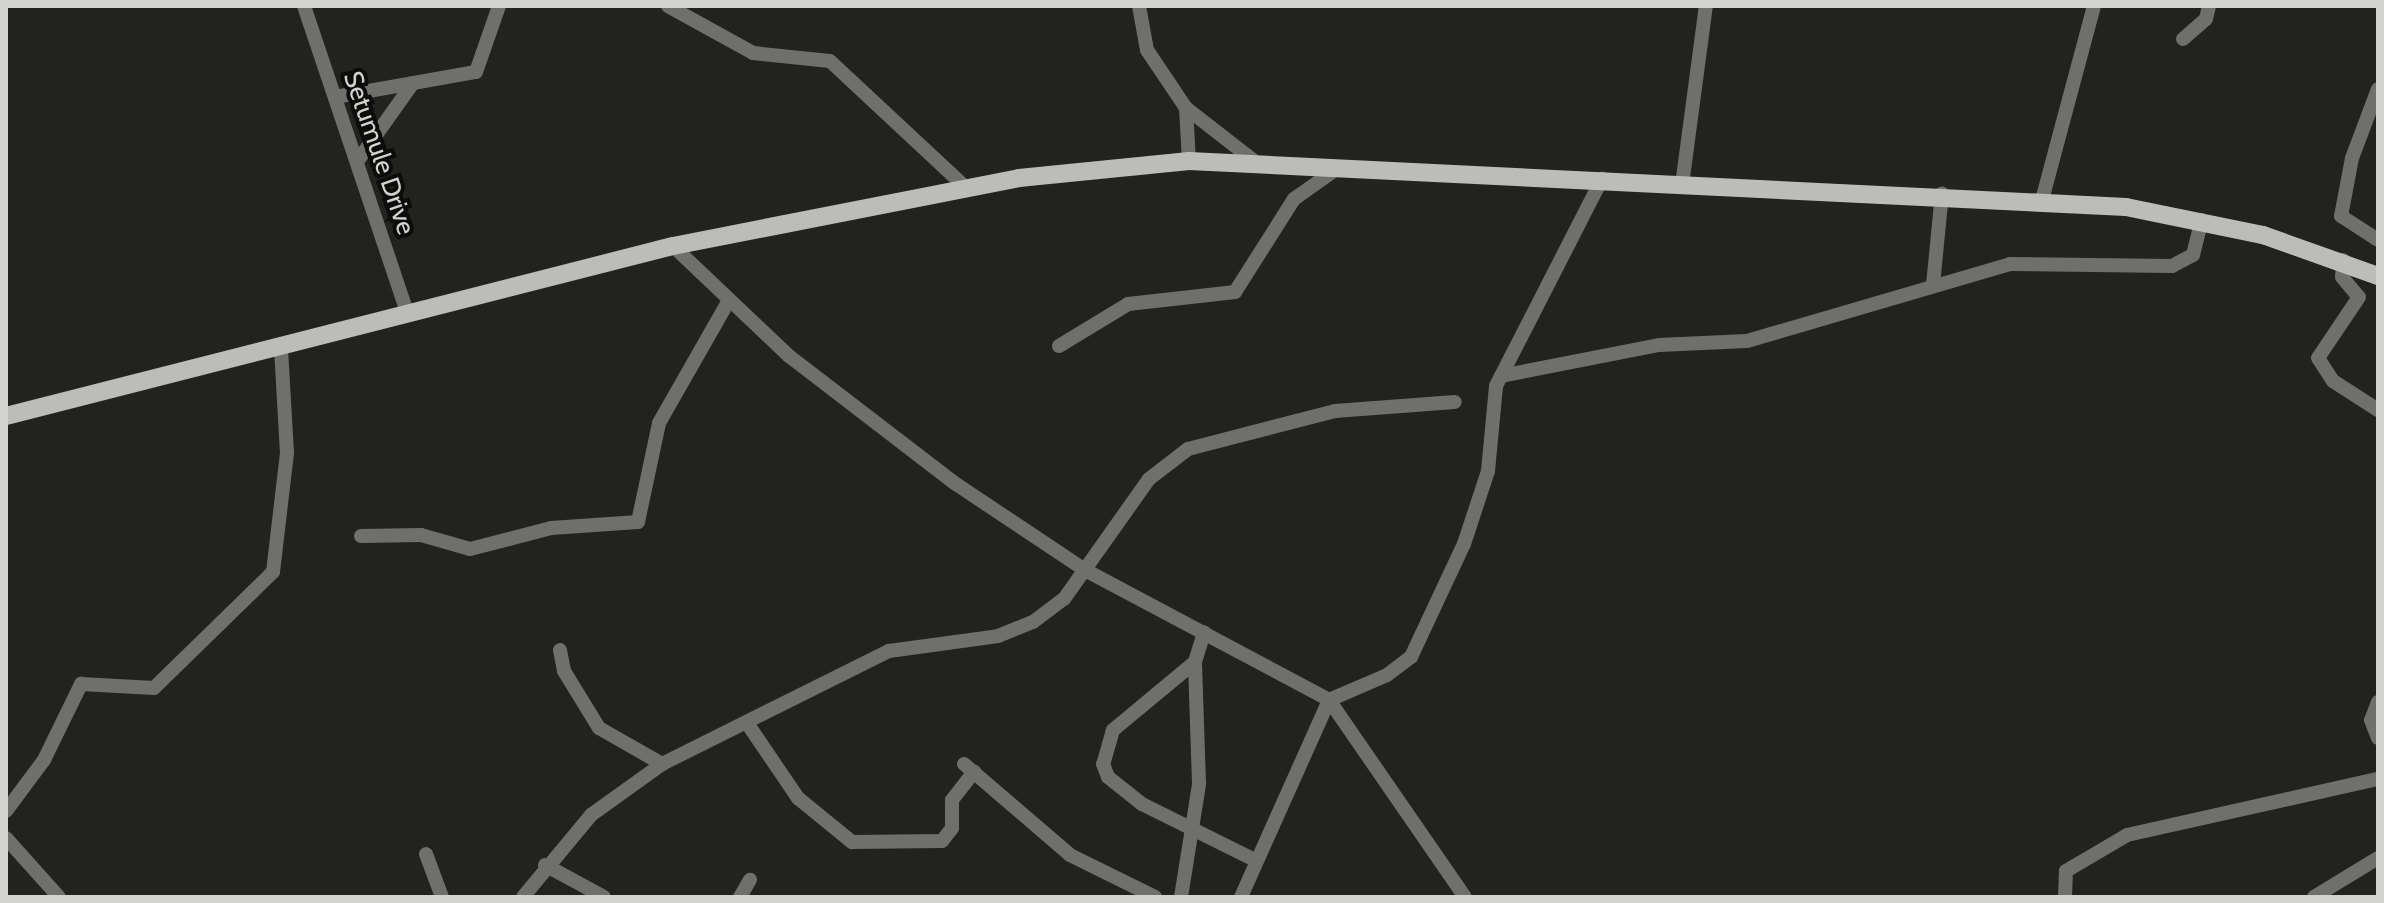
<!DOCTYPE html>
<style>
body{margin:0}
#map{position:relative;width:2384px;height:903px;overflow:hidden;background:#222220;font-family:Cabin,sans-serif}
div>[style]{position:absolute}
.minor>*{height:14px;margin:-7px;padding:0 7px;transform-origin:7px;border-radius:7px;background:#6f6f6d}
.major>*{height:18px;margin:-9px;padding:0 9px;transform-origin:9px;border-radius:9px;background:#bcbdba}
span{translate:-50% -50%;white-space:nowrap;text-align:center;line-height:1.15;-webkit-text-stroke:8px #0c0c0b;paint-order:stroke}
.street-label{font-size:26px;color:#d2d2d0}
.frame{position:absolute;inset:0;border:8px solid #d2d2d0;pointer-events:none}
</style>
<div id="map">
<div class="minor">
<i style="left:304px;top:6px;width:326px;rotate:71.4deg"></i>
<i style="left:668px;top:6px;width:97px;rotate:28.9deg"></i>
<i style="left:753px;top:53px;width:77px;rotate:5.9deg"></i>
<i style="left:830px;top:61px;width:185px;rotate:43deg"></i>
<i style="left:1139px;top:6px;width:45px;rotate:79.7deg"></i>
<i style="left:1147px;top:50px;width:70px;rotate:56.1deg"></i>
<i style="left:1186px;top:108px;width:53px;rotate:86.8deg"></i>
<i style="left:2183px;top:39px;width:30px;rotate:-41deg"></i>
<i style="left:2206px;top:19px;width:13px;rotate:-77deg"></i>
<i style="left:2378px;top:89px;width:74px;rotate:110.6deg"></i>
<i style="left:2352px;top:158px;width:59px;rotate:100.7deg"></i>
<i style="left:2341px;top:216px;width:44px;rotate:33deg"></i>
<i style="left:335px;top:97px;width:143px;rotate:-10.1deg"></i>
<i style="left:476px;top:72px;width:70px;rotate:-70.8deg"></i>
<i style="left:1186px;top:108px;width:90px;rotate:37.8deg"></i>
<i style="left:359px;top:159px;width:93px;rotate:-54.6deg"></i>
<i style="left:1682px;top:185px;width:181px;rotate:-82.4deg"></i>
<i style="left:2042px;top:200px;width:201px;rotate:-75deg"></i>
<i style="left:673px;top:246px;width:160px;rotate:43.5deg"></i>
<i style="left:789px;top:356px;width:210px;rotate:37.5deg"></i>
<i style="left:956px;top:484px;width:155px;rotate:33.7deg"></i>
<i style="left:1085px;top:570px;width:276px;rotate:28deg"></i>
<i style="left:1329px;top:700px;width:239px;rotate:55.4deg"></i>
<i style="left:2343px;top:260px;width:17px;rotate:93deg"></i>
<i style="left:2342px;top:277px;width:26px;rotate:50deg"></i>
<i style="left:2359px;top:297px;width:73px;rotate:123.9deg"></i>
<i style="left:2318px;top:358px;width:27px;rotate:57deg"></i>
<i style="left:2333px;top:381px;width:54px;rotate:32.8deg"></i>
<i style="left:1933px;top:285px;width:92px;rotate:-84.4deg"></i>
<i style="left:1059px;top:346px;width:81px;rotate:-31.3deg"></i>
<i style="left:1128px;top:304px;width:108px;rotate:-6.4deg"></i>
<i style="left:1235px;top:292px;width:110px;rotate:-57.6deg"></i>
<i style="left:1294px;top:199px;width:50px;rotate:-35.3deg"></i>
<i style="left:1501px;top:376px;width:161px;rotate:-11.1deg"></i>
<i style="left:1659px;top:345px;width:88px;rotate:-2.6deg"></i>
<i style="left:1747px;top:341px;width:274px;rotate:-16.3deg"></i>
<i style="left:2010px;top:264px;width:162px;rotate:0.7deg"></i>
<i style="left:2172px;top:266px;width:24px;rotate:-28deg"></i>
<i style="left:2193px;top:255px;width:36px;rotate:-76deg"></i>
<i style="left:361px;top:536px;width:60px;rotate:-1deg"></i>
<i style="left:421px;top:535px;width:51px;rotate:15.9deg"></i>
<i style="left:470px;top:549px;width:84px;rotate:-14.5deg"></i>
<i style="left:551px;top:528px;width:87px;rotate:-3.9deg"></i>
<i style="left:638px;top:522px;width:101px;rotate:-78deg"></i>
<i style="left:659px;top:423px;width:139px;rotate:-60.3deg"></i>
<i style="left:560px;top:650px;width:21px;rotate:79deg"></i>
<i style="left:564px;top:671px;width:67px;rotate:58.4deg"></i>
<i style="left:599px;top:728px;width:73px;rotate:29.7deg"></i>
<i style="left:1195px;top:662px;width:107px;rotate:140.3deg"></i>
<i style="left:1113px;top:730px;width:35px;rotate:106deg"></i>
<i style="left:1103px;top:764px;width:14px;rotate:69deg"></i>
<i style="left:1108px;top:777px;width:43px;rotate:38.5deg"></i>
<i style="left:1142px;top:804px;width:126px;rotate:26.4deg"></i>
<i style="left:2378px;top:702px;width:19px;rotate:111deg"></i>
<i style="left:2371px;top:720px;width:19px;rotate:69deg"></i>
<i style="left:747px;top:723px;width:91px;rotate:55.8deg"></i>
<i style="left:798px;top:798px;width:70px;rotate:39.2deg"></i>
<i style="left:852px;top:842px;width:90px;rotate:-0.6deg"></i>
<i style="left:942px;top:841px;width:16px;rotate:-52deg"></i>
<i style="left:952px;top:828px;width:28px;rotate:-90deg"></i>
<i style="left:952px;top:800px;width:36px;rotate:-52deg"></i>
<i style="left:964px;top:764px;width:140px;rotate:40.6deg"></i>
<i style="left:1070px;top:855px;width:95px;rotate:26.3deg"></i>
<i style="left:6px;top:811px;width:64px;rotate:-53.3deg"></i>
<i style="left:44px;top:760px;width:85px;rotate:-64deg"></i>
<i style="left:81px;top:684px;width:73px;rotate:3.1deg"></i>
<i style="left:154px;top:688px;width:166px;rotate:-44.3deg"></i>
<i style="left:273px;top:572px;width:120px;rotate:-83.3deg"></i>
<i style="left:287px;top:453px;width:104px;rotate:-93.3deg"></i>
<i style="left:6px;top:838px;width:79px;rotate:48.1deg"></i>
<i style="left:426px;top:854px;width:46px;rotate:69.6deg"></i>
<i style="left:545px;top:865px;width:67px;rotate:28.5deg"></i>
<i style="left:523px;top:897px;width:107px;rotate:-50.3deg"></i>
<i style="left:591px;top:815px;width:87px;rotate:-35.7deg"></i>
<i style="left:662px;top:764px;width:254px;rotate:-26.5deg"></i>
<i style="left:889px;top:651px;width:110px;rotate:-7.8deg"></i>
<i style="left:998px;top:636px;width:38px;rotate:-22deg"></i>
<i style="left:1033px;top:622px;width:39px;rotate:-37deg"></i>
<i style="left:1064px;top:599px;width:147px;rotate:-54.7deg"></i>
<i style="left:1149px;top:479px;width:49px;rotate:-37.6deg"></i>
<i style="left:1188px;top:449px;width:152px;rotate:-14.5deg"></i>
<i style="left:1335px;top:411px;width:120px;rotate:-4.3deg"></i>
<i style="left:740px;top:897px;width:20px;rotate:-60deg"></i>
<i style="left:1181px;top:897px;width:114px;rotate:-80.9deg"></i>
<i style="left:1199px;top:784px;width:122px;rotate:-91.9deg"></i>
<i style="left:1195px;top:662px;width:31px;rotate:-73deg"></i>
<i style="left:1241px;top:897px;width:216px;rotate:-65.9deg"></i>
<i style="left:1329px;top:700px;width:63px;rotate:-23.3deg"></i>
<i style="left:1387px;top:675px;width:30px;rotate:-37deg"></i>
<i style="left:1411px;top:657px;width:125px;rotate:-64.9deg"></i>
<i style="left:1464px;top:544px;width:77px;rotate:-71.8deg"></i>
<i style="left:1488px;top:471px;width:85px;rotate:-84.6deg"></i>
<i style="left:1496px;top:386px;width:233px;rotate:-62.9deg"></i>
<i style="left:2065px;top:897px;width:26px;rotate:-88deg"></i>
<i style="left:2066px;top:871px;width:71px;rotate:-30.5deg"></i>
<i style="left:2127px;top:835px;width:257px;rotate:-12.6deg"></i>
<i style="left:2314px;top:897px;width:75px;rotate:-31.4deg"></i>
</div>
<div class="major">
<i style="left:6px;top:416px;width:688px;rotate:-14.3deg"></i>
<i style="left:673px;top:246px;width:353px;rotate:-11.1deg"></i>
<i style="left:1019px;top:178px;width:171px;rotate:-5.7deg"></i>
<i style="left:1189px;top:161px;width:938px;rotate:2.81deg"></i>
<i style="left:2126px;top:207px;width:140px;rotate:11.6deg"></i>
<i style="left:2263px;top:235px;width:122px;rotate:19.6deg"></i>
</div>
<div class="street-label">
<span style="left:379px;top:153px;rotate:71deg">Setumule Drive</span>
</div>
<div class="frame"></div>
</div>
